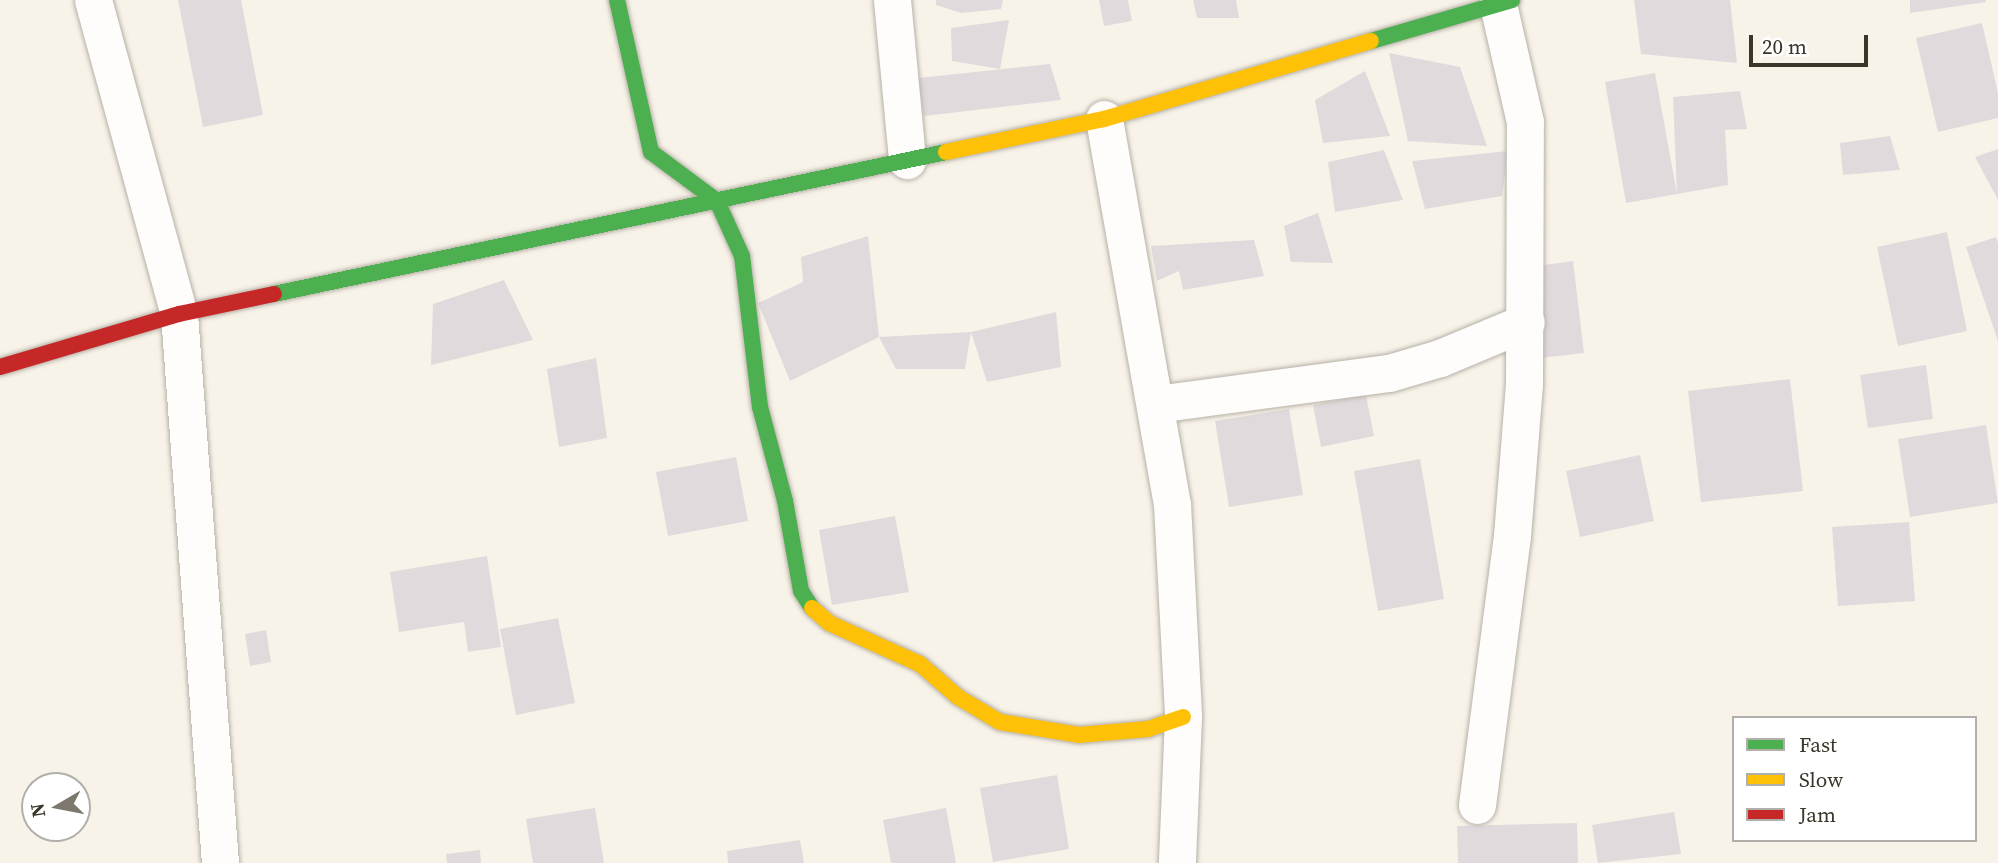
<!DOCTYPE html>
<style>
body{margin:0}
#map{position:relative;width:1998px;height:863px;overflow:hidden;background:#f8f3e9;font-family:"Source Serif 4",serif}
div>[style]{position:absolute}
.building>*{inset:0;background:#e0dadc}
.roads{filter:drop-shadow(0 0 2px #b6b1a7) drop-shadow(0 0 2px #b6b1a7)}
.street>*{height:37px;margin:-18.5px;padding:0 18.5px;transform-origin:18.5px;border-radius:18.5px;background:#fefdfc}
.fast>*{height:16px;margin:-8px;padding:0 8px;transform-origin:8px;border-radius:8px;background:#4caf50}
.slow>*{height:16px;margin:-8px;padding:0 8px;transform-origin:8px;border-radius:8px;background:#ffc107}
.jam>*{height:16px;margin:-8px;padding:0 8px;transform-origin:8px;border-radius:8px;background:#c62828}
span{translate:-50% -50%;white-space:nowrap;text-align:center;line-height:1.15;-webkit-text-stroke:5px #fff;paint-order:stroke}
.legend{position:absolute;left:1732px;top:716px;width:245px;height:126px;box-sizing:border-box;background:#fff;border:2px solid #b1afaa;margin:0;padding:9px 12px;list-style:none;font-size:21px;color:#3b362a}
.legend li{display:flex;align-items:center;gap:14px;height:35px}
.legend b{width:35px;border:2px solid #b1afaa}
.north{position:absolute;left:21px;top:772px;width:70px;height:70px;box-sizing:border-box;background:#fff;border:2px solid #b1afaa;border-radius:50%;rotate:260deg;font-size:19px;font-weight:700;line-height:28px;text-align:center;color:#3b362a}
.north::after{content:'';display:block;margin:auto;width:24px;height:32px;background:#7d786d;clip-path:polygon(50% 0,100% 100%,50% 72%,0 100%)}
.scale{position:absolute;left:1749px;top:35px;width:119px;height:32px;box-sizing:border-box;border:4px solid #3b362a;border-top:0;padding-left:9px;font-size:21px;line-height:24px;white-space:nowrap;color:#3b362a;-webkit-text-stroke:5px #fff;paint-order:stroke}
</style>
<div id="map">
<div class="building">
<i style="clip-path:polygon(178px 0,241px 0,263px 115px,203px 127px)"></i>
<i style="clip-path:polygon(936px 0,1003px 0,1001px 9px,961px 13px,936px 5px)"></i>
<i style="clip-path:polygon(1099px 0,1128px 0,1132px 21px,1104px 26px)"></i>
<i style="clip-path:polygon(1193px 0,1236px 0,1239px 18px,1197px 18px)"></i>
<i style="clip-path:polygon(1634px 0,1730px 0,1737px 63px,1641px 54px)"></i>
<i style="clip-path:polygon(1910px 0,1986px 0,1986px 2px,1910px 13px)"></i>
<i style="clip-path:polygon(1009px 20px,1000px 69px,952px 61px,951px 28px)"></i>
<i style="clip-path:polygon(1982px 23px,1998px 93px,1998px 118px,1938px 132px,1916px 38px)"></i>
<i style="clip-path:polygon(1389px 53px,1460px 67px,1487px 146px,1408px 141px)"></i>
<i style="clip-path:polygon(1050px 64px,1061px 100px,924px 116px,918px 78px)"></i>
<i style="clip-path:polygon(1365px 71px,1390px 136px,1323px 143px,1315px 100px)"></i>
<i style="clip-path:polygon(1655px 73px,1677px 194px,1673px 97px,1740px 91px,1747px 129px,1725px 130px,1728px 185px,1626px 203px,1605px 82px)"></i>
<i style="clip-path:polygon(1890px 136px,1900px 170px,1843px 175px,1840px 143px)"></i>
<i style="clip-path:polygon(1998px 149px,1998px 200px,1975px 157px)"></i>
<i style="clip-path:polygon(1384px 150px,1403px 200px,1335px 212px,1328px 162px)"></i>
<i style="clip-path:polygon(1508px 151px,1502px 196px,1425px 209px,1412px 161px)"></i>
<i style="clip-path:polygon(1318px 213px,1333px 263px,1291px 262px,1284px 226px)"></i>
<i style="clip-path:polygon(1947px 232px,1967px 331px,1898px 346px,1877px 247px)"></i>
<i style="clip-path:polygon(868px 236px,879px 337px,971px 332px,965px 369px,896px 369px,879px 337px,790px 381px,758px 303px,803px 282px,801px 257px)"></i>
<i style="clip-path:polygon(1996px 237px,1998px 243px,1998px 341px,1966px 247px)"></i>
<i style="clip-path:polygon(1254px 240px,1264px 276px,1183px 290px,1179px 271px,1157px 281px,1151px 246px)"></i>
<i style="clip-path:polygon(1573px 261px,1584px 353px,1541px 358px,1530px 267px)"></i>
<i style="clip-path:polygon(504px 280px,533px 340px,431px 365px,433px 304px)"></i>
<i style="clip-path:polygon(1056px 312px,1061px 367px,987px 382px,971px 332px)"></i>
<i style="clip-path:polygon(596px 358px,607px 438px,559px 447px,547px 369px)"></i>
<i style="clip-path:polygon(1926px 365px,1933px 419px,1868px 428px,1860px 375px)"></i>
<i style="clip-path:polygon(1790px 379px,1803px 491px,1701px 502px,1688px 391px)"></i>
<i style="clip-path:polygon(1366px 395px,1374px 436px,1321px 447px,1313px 405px)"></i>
<i style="clip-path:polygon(1289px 409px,1303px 495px,1229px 507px,1215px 421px)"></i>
<i style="clip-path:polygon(1986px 425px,1998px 503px,1910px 517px,1898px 439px)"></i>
<i style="clip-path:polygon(1640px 455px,1654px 521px,1580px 537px,1566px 471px)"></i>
<i style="clip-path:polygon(736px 457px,748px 521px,668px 536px,656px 472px)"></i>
<i style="clip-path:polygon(1420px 459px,1444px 599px,1378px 611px,1354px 471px)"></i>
<i style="clip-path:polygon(895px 516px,909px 592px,832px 605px,819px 530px)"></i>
<i style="clip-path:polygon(1909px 522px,1915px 601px,1838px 606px,1832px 527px)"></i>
<i style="clip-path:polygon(487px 556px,501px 647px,468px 652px,464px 622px,399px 632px,390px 572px)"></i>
<i style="clip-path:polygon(558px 618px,575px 703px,516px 715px,500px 629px)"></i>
<i style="clip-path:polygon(266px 630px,271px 662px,250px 666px,245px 634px)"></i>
<i style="clip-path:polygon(1057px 775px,1069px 849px,993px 862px,980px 788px)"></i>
<i style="clip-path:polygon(595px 808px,604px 863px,533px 863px,526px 819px)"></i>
<i style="clip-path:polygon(946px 808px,956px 863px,891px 863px,883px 820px)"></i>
<i style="clip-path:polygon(1674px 812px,1681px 854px,1598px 863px,1592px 825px)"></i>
<i style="clip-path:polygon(1577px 823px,1578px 863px,1458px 863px,1457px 826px)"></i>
<i style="clip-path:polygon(800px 840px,804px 863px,728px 863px,727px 851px)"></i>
<i style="clip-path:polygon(480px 850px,481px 863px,447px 863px,446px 854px)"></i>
</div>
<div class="roads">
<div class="street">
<i style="left:93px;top:0;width:326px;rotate:74.7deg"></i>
<i style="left:179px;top:314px;width:551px;rotate:85.73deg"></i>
<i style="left:892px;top:0;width:161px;rotate:84.6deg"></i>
<i style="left:1104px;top:119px;width:391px;rotate:80deg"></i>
<i style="left:1172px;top:504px;width:213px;rotate:87deg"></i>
<i style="left:1183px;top:717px;width:146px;rotate:92.4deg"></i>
<i style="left:1156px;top:404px;width:235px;rotate:-7.6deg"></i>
<i style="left:1389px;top:373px;width:53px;rotate:-16.4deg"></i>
<i style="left:1440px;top:358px;width:93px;rotate:-22.7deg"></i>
<i style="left:1477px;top:805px;width:271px;rotate:-82.6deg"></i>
<i style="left:1512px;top:536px;width:151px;rotate:-85.5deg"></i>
<i style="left:1524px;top:385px;width:263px;rotate:-89.8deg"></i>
<i style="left:1525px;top:122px;width:121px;rotate:-102.9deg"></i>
</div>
<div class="fast">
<i style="left:617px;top:0;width:156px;rotate:77.4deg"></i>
<i style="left:651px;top:152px;width:82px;rotate:36.6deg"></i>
<i style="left:717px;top:201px;width:60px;rotate:65.6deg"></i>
<i style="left:742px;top:256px;width:152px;rotate:83.2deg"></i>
<i style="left:760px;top:407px;width:97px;rotate:75.1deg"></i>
<i style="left:785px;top:501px;width:91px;rotate:79.9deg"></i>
<i style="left:801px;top:591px;width:20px;rotate:57deg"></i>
<i style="left:1371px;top:41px;width:147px;rotate:-16.2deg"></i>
<i style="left:274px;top:294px;width:687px;rotate:-11.93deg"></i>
</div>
<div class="slow">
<i style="left:946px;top:152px;width:161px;rotate:-11.8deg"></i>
<i style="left:1104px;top:119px;width:278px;rotate:-16.3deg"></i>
<i style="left:812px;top:608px;width:23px;rotate:41deg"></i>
<i style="left:829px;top:623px;width:100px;rotate:24.3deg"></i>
<i style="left:920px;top:664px;width:50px;rotate:41deg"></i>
<i style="left:958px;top:697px;width:49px;rotate:30.8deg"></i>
<i style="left:1000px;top:722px;width:80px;rotate:9.3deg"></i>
<i style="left:1079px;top:735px;width:69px;rotate:-5deg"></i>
<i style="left:1148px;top:729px;width:37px;rotate:-19deg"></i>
</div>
<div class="jam">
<i style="left:0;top:367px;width:187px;rotate:-16.5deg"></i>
<i style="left:179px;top:314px;width:97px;rotate:-11.9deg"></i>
</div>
</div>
<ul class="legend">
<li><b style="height:9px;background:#4caf50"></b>Fast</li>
<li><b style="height:9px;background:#ffc107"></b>Slow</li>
<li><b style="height:9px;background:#c62828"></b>Jam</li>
</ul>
<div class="north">N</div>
<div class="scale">20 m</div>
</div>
